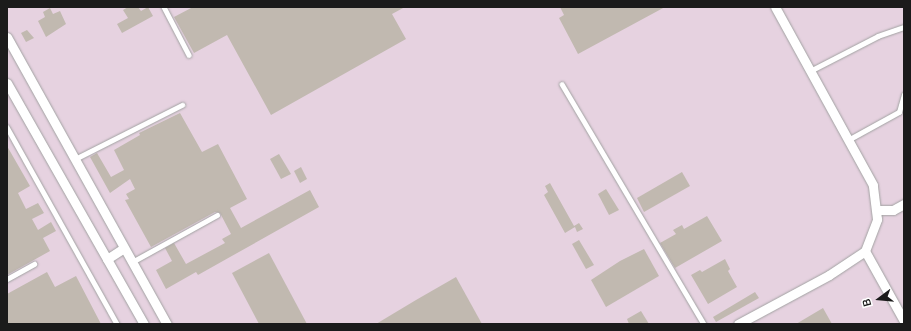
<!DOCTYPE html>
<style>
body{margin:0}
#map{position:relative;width:911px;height:331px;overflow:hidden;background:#edeae0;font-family:"Nunito Sans",sans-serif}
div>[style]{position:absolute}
.industrial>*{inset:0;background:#e6d2e0}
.building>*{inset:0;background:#c1b9b0}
.roads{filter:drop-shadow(0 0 1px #a2a2a2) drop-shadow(0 0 1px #a2a2a2)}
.lane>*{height:4.5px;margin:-2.25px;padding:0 2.25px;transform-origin:2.25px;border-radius:2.25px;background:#fff}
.street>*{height:9px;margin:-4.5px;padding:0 4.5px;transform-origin:4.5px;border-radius:4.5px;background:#fff}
span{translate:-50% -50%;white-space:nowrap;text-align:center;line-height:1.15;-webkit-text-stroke:4px #fff;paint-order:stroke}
.frame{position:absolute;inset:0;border:8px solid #1b1b1b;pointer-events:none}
.north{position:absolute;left:859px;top:279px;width:40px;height:40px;-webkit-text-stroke:3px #fff;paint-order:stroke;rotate:254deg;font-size:11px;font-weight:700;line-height:16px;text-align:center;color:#1b1b1b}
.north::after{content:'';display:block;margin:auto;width:14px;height:18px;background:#1b1b1b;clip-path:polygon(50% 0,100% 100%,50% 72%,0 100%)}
</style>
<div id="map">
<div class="industrial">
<i style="clip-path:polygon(7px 7px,904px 7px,904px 324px,7px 324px)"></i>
</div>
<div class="building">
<i style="clip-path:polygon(128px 7px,138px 7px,141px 11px,148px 7px,153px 16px,122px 33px,117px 24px,128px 18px,123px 10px)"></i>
<i style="clip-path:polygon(193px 7px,405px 7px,392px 14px,406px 39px,271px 115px,227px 35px,194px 53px,174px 17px)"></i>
<i style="clip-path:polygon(560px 7px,665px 7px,578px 54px,559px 18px,564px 15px)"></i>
<i style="clip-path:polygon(50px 8px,53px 14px,60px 11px,66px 24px,46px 37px,38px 21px,45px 17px,43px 12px)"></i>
<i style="clip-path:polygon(27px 30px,34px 38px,26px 42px,21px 33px)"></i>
<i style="clip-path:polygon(180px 113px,202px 152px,218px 144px,247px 199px,230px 208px,241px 228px,310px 190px,319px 207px,198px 275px,196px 272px,166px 289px,156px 270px,172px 261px,165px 248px,174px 243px,186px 264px,225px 243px,222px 239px,231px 234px,220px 213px,215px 212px,151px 247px,125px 200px,129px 199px,126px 194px,135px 189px,130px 179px,110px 193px,90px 157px,97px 153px,111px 177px,124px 170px,114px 150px,140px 135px,139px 133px)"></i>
<i style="clip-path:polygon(7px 146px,30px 186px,18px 193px,26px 209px,38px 203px,44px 213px,32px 219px,38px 230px,51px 222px,56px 231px,43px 238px,50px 251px,7px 275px)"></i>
<i style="clip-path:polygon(279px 154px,291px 174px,281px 179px,270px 159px)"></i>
<i style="clip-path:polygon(301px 167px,307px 179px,300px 183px,294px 171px)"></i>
<i style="clip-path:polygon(682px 172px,690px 186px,644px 212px,637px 198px)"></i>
<i style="clip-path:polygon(550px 183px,574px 226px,579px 223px,583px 229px,577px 232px,575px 227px,565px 233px,544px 195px,548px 192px,545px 186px)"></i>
<i style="clip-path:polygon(606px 189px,619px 210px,609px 215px,598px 194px)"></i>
<i style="clip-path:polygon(707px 216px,722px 241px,675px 268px,660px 243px,676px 234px,673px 230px,682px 225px,684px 229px)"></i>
<i style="clip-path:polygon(579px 240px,594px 265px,586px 269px,572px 244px)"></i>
<i style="clip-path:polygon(644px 249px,659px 276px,606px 307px,591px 280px,620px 261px)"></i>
<i style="clip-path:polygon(269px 253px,307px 324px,259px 324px,232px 273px)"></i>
<i style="clip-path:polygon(725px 259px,730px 269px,728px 271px,737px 287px,708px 304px,691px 275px,700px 270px,702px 272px)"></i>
<i style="clip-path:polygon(47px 272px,55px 287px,76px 276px,101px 324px,7px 324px,7px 294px)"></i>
<i style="clip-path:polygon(456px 277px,482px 324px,376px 324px,416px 300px)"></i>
<i style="clip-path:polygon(755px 292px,759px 298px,716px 322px,713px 317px)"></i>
<i style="clip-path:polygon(823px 308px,832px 324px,796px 324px)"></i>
<i style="clip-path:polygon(641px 311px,649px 324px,629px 324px,627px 319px)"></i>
</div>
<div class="roads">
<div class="lane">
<i style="left:164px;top:7px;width:54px;rotate:62.5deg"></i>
<i style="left:810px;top:71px;width:76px;rotate:-27.2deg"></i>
<i style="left:878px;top:36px;width:28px;rotate:-19deg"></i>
<i style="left:562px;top:84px;width:279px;rotate:59.4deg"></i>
<i style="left:7px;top:127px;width:226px;rotate:60.8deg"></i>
<i style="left:848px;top:140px;width:58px;rotate:-28.8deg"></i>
<i style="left:899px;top:112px;width:18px;rotate:-74deg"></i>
<i style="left:75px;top:159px;width:120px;rotate:-26.8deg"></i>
<i style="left:132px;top:262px;width:97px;rotate:-28.9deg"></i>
<i style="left:7px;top:279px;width:31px;rotate:-29deg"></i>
</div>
<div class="street">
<i style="left:7px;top:37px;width:329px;rotate:60.9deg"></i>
<i style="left:7px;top:83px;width:277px;rotate:60.4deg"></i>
<i style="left:877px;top:210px;width:16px"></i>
<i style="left:893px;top:210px;width:13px;rotate:-29deg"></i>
<i style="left:865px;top:251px;width:80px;rotate:60.9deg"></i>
<i style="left:107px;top:259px;width:20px;rotate:-33deg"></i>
<i style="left:738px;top:324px;width:103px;rotate:-28.3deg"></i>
<i style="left:829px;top:275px;width:43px;rotate:-33.7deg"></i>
<i style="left:865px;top:251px;width:34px;rotate:-69deg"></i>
<i style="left:877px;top:219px;width:34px;rotate:-97deg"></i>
<i style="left:873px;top:185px;width:203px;rotate:-118.8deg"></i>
</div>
</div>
<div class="frame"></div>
<div class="north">B</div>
</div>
